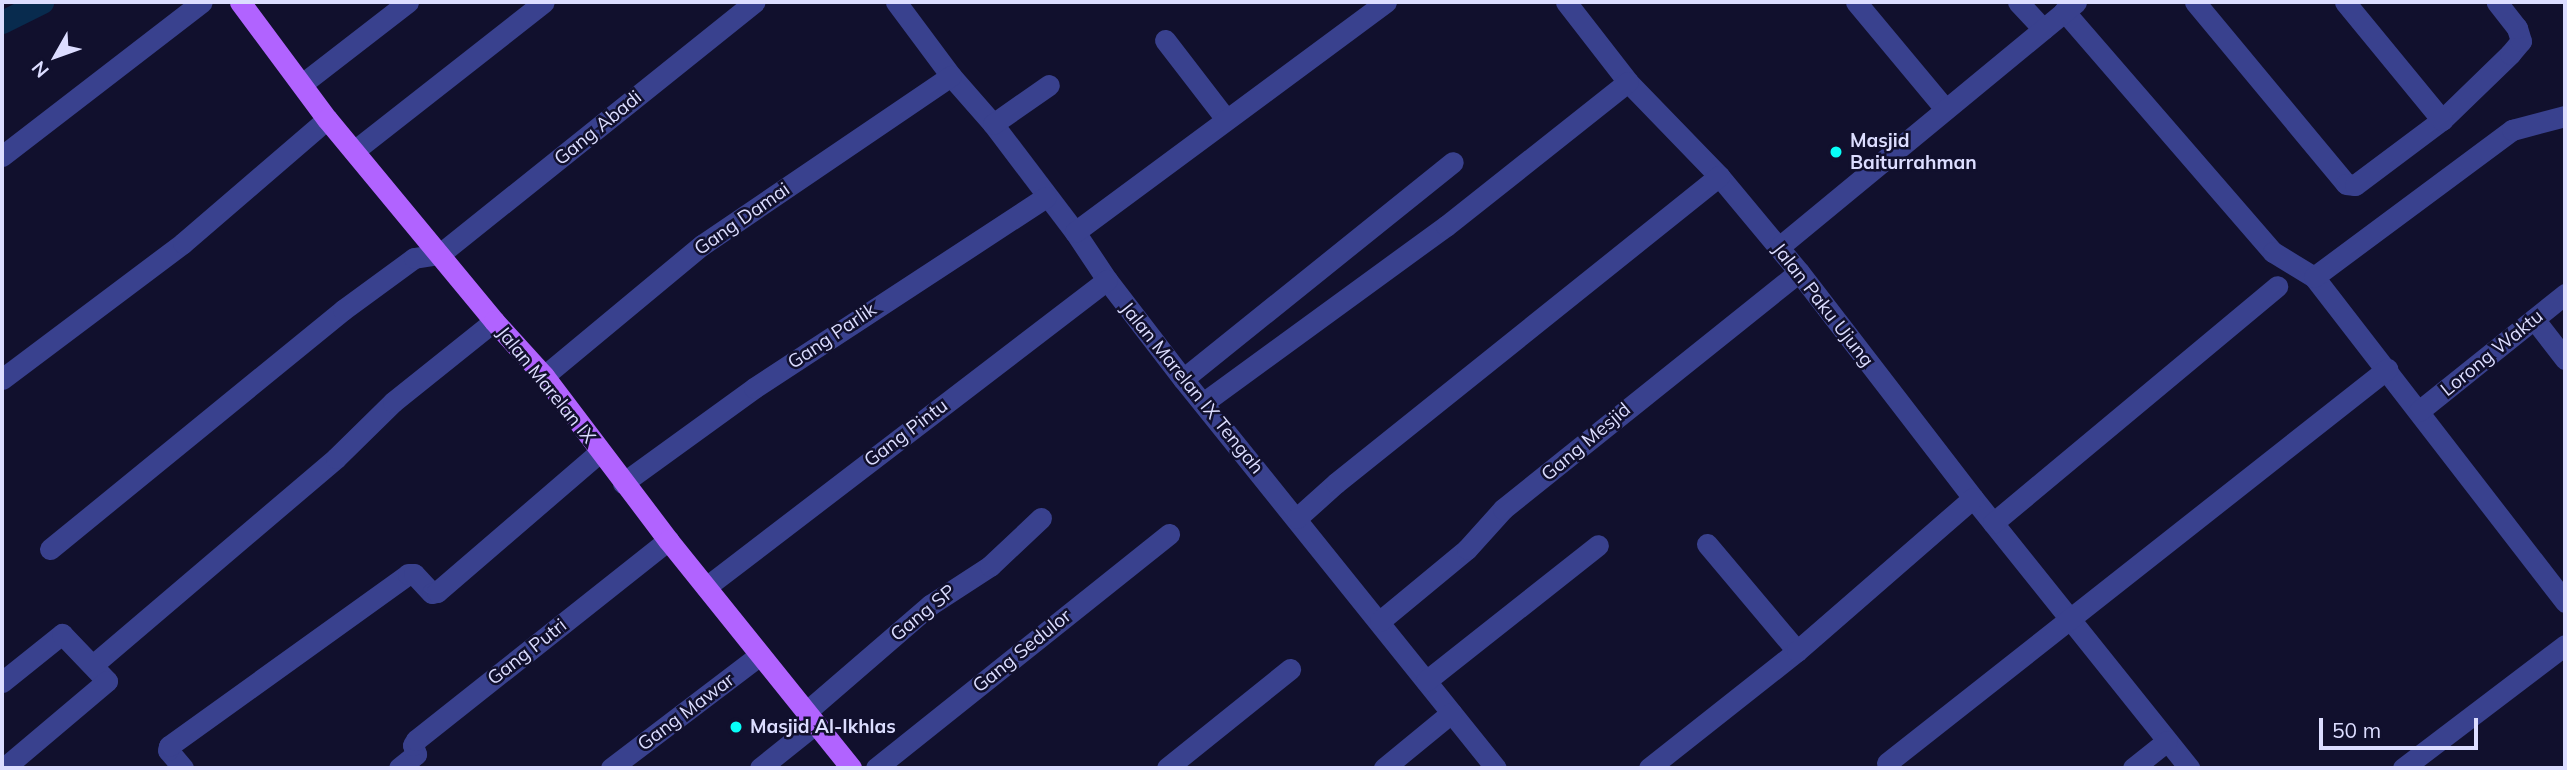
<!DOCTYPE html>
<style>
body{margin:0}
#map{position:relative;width:2567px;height:770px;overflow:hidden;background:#11102d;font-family:Mulish,sans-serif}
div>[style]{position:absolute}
.canal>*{height:23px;margin:-11.5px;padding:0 11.5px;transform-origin:11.5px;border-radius:11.5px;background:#082b4e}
.minor>*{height:21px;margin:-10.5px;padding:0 10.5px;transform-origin:10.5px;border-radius:10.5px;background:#39418e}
.major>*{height:21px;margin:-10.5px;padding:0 10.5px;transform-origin:10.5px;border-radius:10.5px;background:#b163ff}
.dots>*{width:19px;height:19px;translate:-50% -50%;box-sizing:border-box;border:4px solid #11102d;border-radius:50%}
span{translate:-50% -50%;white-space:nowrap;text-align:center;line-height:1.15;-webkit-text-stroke:5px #11102d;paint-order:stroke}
.street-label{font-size:19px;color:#dcddff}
.poi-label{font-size:19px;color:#dcddff;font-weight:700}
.left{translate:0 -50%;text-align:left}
.frame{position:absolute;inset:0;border:4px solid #dcddff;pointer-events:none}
.north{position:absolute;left:21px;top:21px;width:70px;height:70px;-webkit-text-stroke:5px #11102d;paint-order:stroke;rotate:230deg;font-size:19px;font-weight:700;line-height:28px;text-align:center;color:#dcddff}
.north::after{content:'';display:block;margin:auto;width:24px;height:32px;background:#dcddff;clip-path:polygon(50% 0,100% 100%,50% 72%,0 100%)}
.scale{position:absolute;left:2319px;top:718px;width:159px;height:32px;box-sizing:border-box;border:4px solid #dcddff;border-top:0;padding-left:9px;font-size:21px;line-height:24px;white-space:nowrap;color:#dcddff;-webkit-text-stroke:5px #11102d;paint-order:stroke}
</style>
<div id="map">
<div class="canal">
<i style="left:2px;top:22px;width:45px;rotate:-26.6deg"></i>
</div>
<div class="minor">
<i style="left:896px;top:2px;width:92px;rotate:53.4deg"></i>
<i style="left:951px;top:76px;width:64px;rotate:48.8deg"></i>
<i style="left:993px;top:124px;width:136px;rotate:52.8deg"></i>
<i style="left:1075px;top:232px;width:58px;rotate:56.3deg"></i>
<i style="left:1107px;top:280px;width:125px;rotate:52.5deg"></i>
<i style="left:1183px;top:379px;width:499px;rotate:51.2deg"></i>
<i style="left:1566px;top:2px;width:101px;rotate:52.2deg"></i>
<i style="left:1628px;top:82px;width:131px;rotate:45.9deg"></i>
<i style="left:1719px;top:176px;width:125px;rotate:50.2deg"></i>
<i style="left:1799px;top:272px;width:285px;rotate:52.4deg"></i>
<i style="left:1973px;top:498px;width:346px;rotate:51.3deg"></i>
<i style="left:1856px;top:2px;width:139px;rotate:50.2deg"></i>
<i style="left:2018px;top:2px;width:37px;rotate:47deg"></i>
<i style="left:2195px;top:2px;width:236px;rotate:50.3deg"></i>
<i style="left:2346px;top:184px;width:9px;rotate:6deg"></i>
<i style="left:2355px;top:185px;width:109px;rotate:-36.8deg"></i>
<i style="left:2442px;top:120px;width:95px;rotate:-44.1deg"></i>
<i style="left:2510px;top:54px;width:17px;rotate:-50deg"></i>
<i style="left:2521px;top:41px;width:14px;rotate:-107deg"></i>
<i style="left:2517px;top:28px;width:33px;rotate:-128deg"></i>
<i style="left:2345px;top:2px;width:153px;rotate:50.6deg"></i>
<i style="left:2064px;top:11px;width:319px;rotate:49.1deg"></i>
<i style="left:2273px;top:252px;width:48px;rotate:31.4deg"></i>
<i style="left:2314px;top:277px;width:411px;rotate:52.3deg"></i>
<i style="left:1165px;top:40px;width:98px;rotate:52.4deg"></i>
<i style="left:302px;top:84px;width:134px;rotate:-37.7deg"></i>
<i style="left:993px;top:124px;width:68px;rotate:-34.9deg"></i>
<i style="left:354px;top:151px;width:241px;rotate:-38.1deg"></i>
<i style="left:2px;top:156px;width:252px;rotate:-37.6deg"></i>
<i style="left:1075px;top:232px;width:387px;rotate:-36.5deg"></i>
<i style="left:1779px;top:247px;width:385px;rotate:-39.5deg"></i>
<i style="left:2314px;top:277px;width:247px;rotate:-36.6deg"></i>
<i style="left:2512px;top:130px;width:55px;rotate:-14.8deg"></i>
<i style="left:2534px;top:319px;width:51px;rotate:52.2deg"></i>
<i style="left:544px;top:376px;width:205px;rotate:-39.7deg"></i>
<i style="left:702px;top:245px;width:301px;rotate:-34.2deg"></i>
<i style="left:2px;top:379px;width:226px;rotate:-36.9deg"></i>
<i style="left:183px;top:243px;width:190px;rotate:-40.7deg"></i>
<i style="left:1183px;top:379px;width:346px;rotate:-38.8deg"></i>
<i style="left:1203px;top:403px;width:301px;rotate:-36.1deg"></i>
<i style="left:1446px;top:226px;width:232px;rotate:-38.4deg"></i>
<i style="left:2419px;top:411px;width:187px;rotate:-38.7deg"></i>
<i style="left:623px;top:483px;width:162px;rotate:-35.9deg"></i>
<i style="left:754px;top:388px;width:349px;rotate:-33.2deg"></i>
<i style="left:1297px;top:518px;width:52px;rotate:-41.9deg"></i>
<i style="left:1336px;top:483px;width:491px;rotate:-38.7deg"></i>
<i style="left:1993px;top:523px;width:370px;rotate:-39.8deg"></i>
<i style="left:1707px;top:544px;width:140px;rotate:49.9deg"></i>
<i style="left:50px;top:549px;width:378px;rotate:-39.2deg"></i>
<i style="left:343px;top:310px;width:88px;rotate:-36.2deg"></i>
<i style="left:414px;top:258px;width:26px;rotate:-9deg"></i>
<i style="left:440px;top:254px;width:403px;rotate:-38.7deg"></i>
<i style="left:706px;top:587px;width:505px;rotate:-37.44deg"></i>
<i style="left:1380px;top:621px;width:113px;rotate:-39.6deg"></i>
<i style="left:1467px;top:549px;width:54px;rotate:-48deg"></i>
<i style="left:1503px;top:509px;width:379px;rotate:-38.7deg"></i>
<i style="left:94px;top:664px;width:318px;rotate:-40.4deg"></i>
<i style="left:336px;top:458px;width:80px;rotate:-44.5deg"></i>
<i style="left:393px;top:402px;width:129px;rotate:-38.7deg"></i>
<i style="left:1426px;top:681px;width:219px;rotate:-38.3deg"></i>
<i style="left:2px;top:682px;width:77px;rotate:-38.7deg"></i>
<i style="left:62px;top:634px;width:65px;rotate:46.2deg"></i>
<i style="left:107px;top:681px;width:135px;rotate:139.8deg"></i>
<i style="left:806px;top:712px;width:164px;rotate:-40.8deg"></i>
<i style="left:930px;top:605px;width:72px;rotate:-33deg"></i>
<i style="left:990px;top:566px;width:70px;rotate:-43.3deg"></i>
<i style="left:1887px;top:763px;width:637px;rotate:-38.24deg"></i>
<i style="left:183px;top:768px;width:23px;rotate:-130deg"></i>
<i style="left:168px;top:750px;width:4px;rotate:-76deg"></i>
<i style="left:169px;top:746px;width:294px;rotate:-35.7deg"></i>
<i style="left:408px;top:574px;width:6px"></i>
<i style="left:414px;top:574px;width:26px;rotate:47deg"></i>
<i style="left:432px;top:593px;width:5px;rotate:-11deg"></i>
<i style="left:437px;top:592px;width:215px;rotate:-40.7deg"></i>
<i style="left:399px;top:768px;width:22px;rotate:-39deg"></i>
<i style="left:416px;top:754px;width:9px;rotate:-108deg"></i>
<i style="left:413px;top:745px;width:6px;rotate:-59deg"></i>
<i style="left:416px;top:740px;width:322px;rotate:-38.4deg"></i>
<i style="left:611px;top:768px;width:187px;rotate:-37.2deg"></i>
<i style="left:760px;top:768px;width:70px;rotate:-38.7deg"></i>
<i style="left:876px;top:768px;width:375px;rotate:-38.6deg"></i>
<i style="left:1167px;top:768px;width:158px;rotate:-38.8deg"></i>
<i style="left:1384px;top:768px;width:87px;rotate:-39.4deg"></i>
<i style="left:1649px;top:768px;width:189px;rotate:-38.3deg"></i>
<i style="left:1797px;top:651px;width:233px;rotate:-41deg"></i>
<i style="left:2133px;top:768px;width:43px;rotate:-38.5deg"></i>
<i style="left:2403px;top:768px;width:203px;rotate:-37.2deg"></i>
</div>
<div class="major">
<i style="left:240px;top:2px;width:146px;rotate:53.4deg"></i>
<i style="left:327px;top:119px;width:262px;rotate:50.4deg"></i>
<i style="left:494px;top:321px;width:74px;rotate:47.7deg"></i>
<i style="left:544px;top:376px;width:206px;rotate:52.9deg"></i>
<i style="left:668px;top:540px;width:292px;rotate:51.2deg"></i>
</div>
<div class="dots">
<i style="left:1836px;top:152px;background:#08fff8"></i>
<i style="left:736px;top:727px;background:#08fff8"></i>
</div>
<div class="street-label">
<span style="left:598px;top:128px;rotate:-39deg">Gang Abadi</span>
<span style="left:742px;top:219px;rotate:-35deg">Gang Damai</span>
<span style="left:1823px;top:305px;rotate:52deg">Jalan Paku Ujung</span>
<span style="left:832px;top:336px;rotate:-34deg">Gang Parlik</span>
<span style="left:2492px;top:353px;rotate:-39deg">Lorong Waktu</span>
<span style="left:546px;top:385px;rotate:51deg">Jalan Marelan IX</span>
<span style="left:1192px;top:388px;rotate:51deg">Jalan Marelan IX Tengah</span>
<span style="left:906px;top:433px;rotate:-37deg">Gang Pintu</span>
<span style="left:1586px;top:442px;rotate:-40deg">Gang Mesjid</span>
<span style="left:923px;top:613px;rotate:-39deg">Gang SP</span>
<span style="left:1022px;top:651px;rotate:-39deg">Gang Sedulor</span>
<span style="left:527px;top:652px;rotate:-38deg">Gang Putri</span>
<span style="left:686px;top:712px;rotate:-37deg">Gang Mawar</span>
</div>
<div class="poi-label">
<span class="left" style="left:1850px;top:152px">Masjid<br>Baiturrahman</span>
<span class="left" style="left:750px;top:727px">Masjid Al-Ikhlas</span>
</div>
<div class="frame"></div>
<div class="north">N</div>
<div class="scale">50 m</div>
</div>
